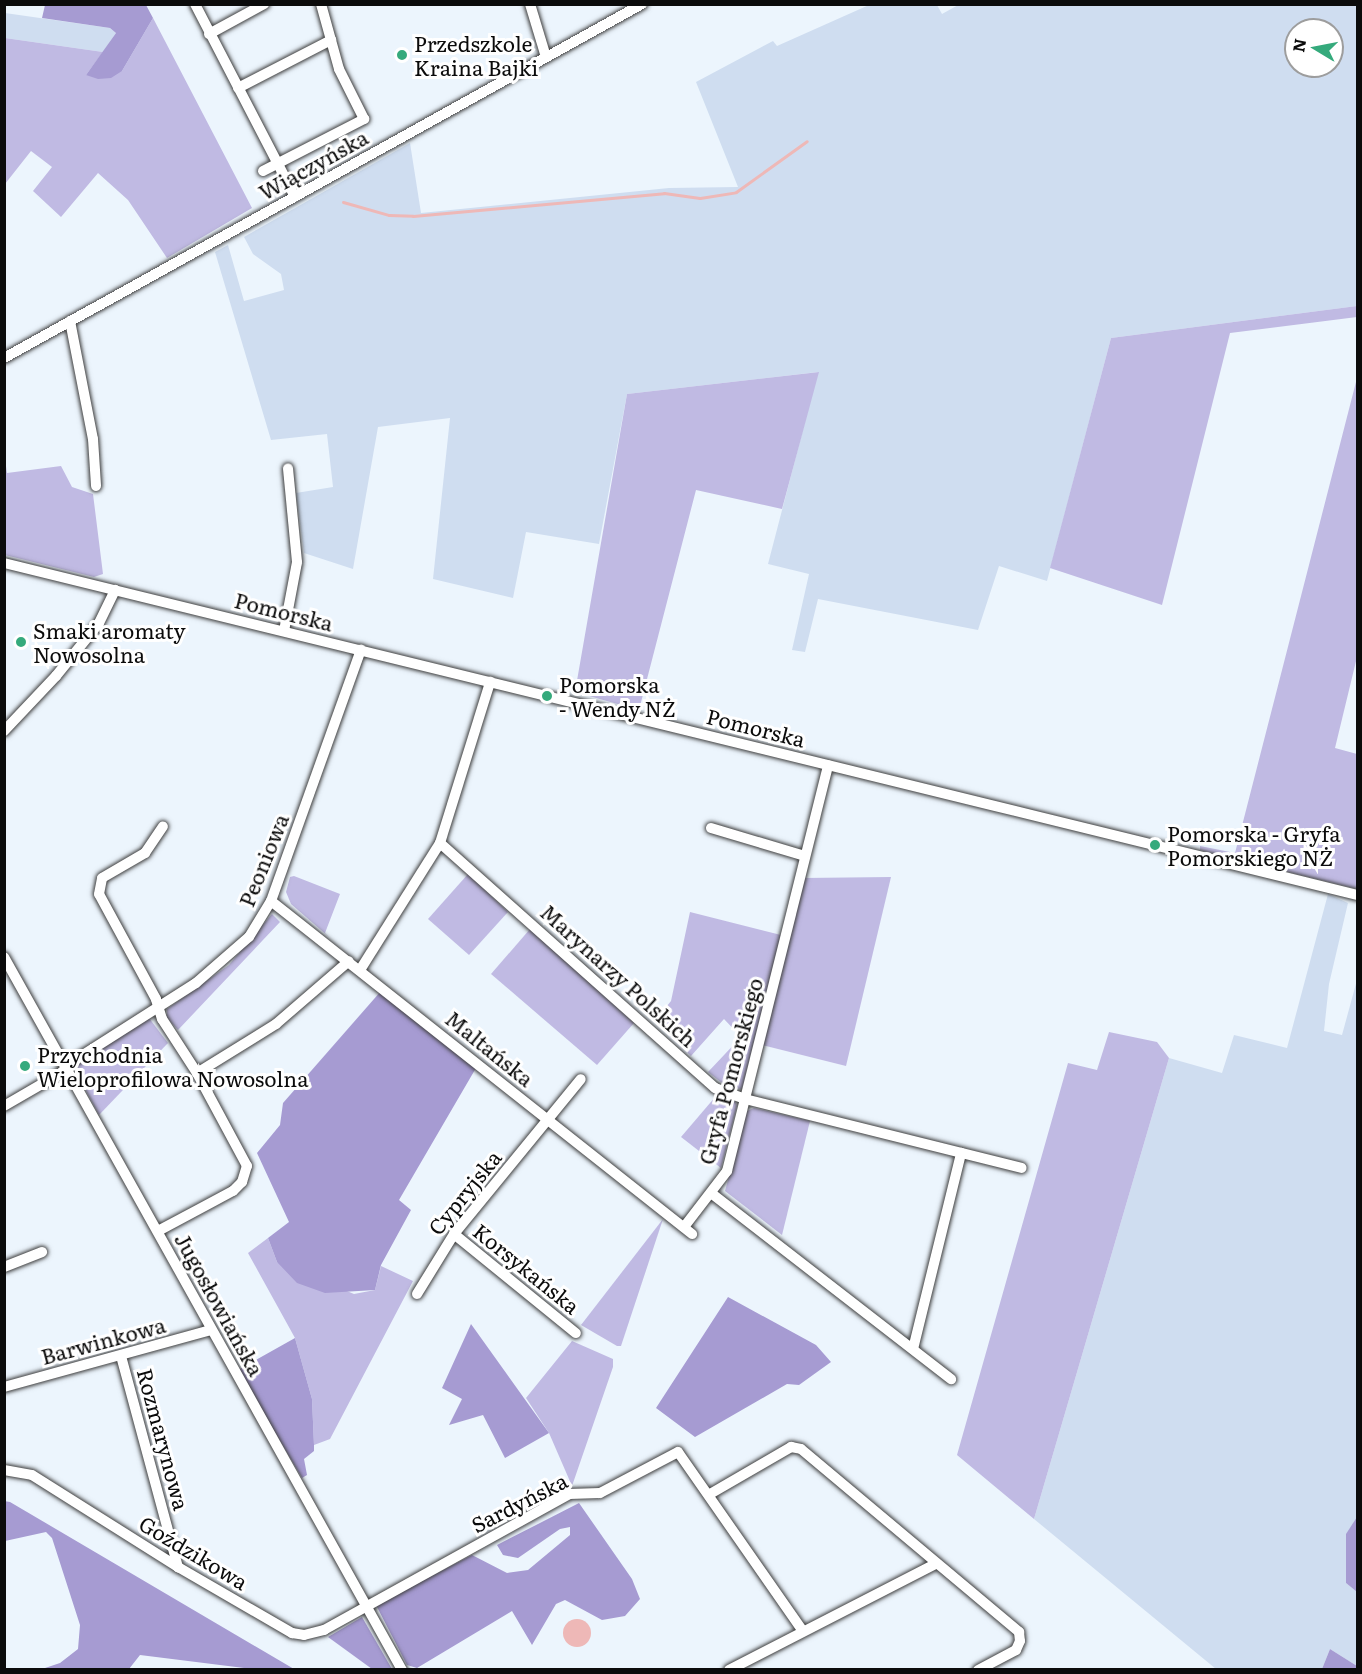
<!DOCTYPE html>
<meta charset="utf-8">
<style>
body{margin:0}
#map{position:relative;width:1362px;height:1674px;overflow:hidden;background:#ecf5fd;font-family:Literata,serif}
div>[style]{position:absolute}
.farmland>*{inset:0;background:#cfddf0}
.green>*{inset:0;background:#c0bae3}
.forest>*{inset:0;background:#a69bd2}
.water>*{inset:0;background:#eeb8b7}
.round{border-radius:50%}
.stream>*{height:3px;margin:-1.5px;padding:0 1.5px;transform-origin:1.5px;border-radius:1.5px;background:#eeb8b7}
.roads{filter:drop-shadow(0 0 2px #3e3e3e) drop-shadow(0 0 2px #3e3e3e)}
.minor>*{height:10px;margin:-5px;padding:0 5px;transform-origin:5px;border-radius:5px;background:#fff}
.dots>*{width:16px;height:16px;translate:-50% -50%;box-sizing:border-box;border:3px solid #fff;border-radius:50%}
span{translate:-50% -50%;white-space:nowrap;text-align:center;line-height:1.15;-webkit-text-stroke:6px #fff;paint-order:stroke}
.poi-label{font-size:21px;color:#0b0b0b}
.left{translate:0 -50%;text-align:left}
.street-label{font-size:21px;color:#0b0b0b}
.frame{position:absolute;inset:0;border:6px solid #0b0b0b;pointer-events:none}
.north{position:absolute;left:1284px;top:18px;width:60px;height:60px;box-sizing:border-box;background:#fff;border:2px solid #9d9d9d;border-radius:50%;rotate:280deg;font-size:16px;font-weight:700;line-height:24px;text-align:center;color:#0b0b0b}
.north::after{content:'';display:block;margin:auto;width:21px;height:27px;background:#35aa7c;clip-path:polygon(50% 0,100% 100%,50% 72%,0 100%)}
</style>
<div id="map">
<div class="farmland">
<i style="clip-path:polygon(evenodd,960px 4px,1357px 5px,1357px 306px,1111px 338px,1047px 581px,999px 566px,978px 630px,818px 599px,805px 652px,792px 650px,809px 574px,768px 564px,818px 372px,627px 394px,599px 544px,526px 532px,513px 598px,433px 579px,450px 418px,378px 427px,353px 569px,304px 553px,296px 493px,333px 487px,327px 434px,271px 440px,215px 252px,228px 245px,244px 301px,284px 290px,281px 274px,253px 254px,244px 237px,410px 143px,421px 213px,669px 188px,738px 187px,696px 82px,773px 41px,777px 46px,869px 5px,937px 5px,942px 14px,960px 4px,1296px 30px,1332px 30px,1332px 66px,1296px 66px,1296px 30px)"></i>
<i style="clip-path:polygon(5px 13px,110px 28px,116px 33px,103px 52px,5px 38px)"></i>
<i style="clip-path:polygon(1328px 894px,1348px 903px,1329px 984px,1324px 1031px,1342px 1035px,1357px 980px,1358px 1517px,1346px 1535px,1346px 1583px,1357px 1592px,1357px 1666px,1330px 1649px,1322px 1669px,1216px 1669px,1034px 1519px,1169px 1058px,1222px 1073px,1234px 1035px,1287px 1048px)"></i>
</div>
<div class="green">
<i style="clip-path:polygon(153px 18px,252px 208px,167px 258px,128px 200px,98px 173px,61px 217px,33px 191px,52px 167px,31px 151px,5px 184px,5px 38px,103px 52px,86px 75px,122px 71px)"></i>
<i style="clip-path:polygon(1357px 306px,1357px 317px,1230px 333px,1162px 605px,1050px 568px,1111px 338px)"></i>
<i style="clip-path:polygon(819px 372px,782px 509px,696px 490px,639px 710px,575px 692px,627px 394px)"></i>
<i style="clip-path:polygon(1357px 378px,1357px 657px,1335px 748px,1357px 754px,1357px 889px,1200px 850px,1200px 846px,1235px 853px)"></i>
<i style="clip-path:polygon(5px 459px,7px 473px,61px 466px,72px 487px,93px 494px,103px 574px,94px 577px,5px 555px)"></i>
<i style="clip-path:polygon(468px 874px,508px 912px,469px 955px,428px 919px)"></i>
<i style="clip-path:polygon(294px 876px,340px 894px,325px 933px,329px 937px,291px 904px,286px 892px,290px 877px)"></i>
<i style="clip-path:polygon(891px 877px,846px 1066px,762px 1045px,803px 878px)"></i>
<i style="clip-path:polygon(690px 912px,781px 935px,742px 1089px,727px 1087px,708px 1072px,741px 1037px,724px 1019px,691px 1056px,654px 1022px,671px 1001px)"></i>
<i style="clip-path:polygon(272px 914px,280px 922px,178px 1030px,167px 1018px,167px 1009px,229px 965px)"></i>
<i style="clip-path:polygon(530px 929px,634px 1023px,597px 1065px,491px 974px)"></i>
<i style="clip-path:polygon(149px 1018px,168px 1043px,99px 1115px,73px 1067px)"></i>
<i style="clip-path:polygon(1109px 1032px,1157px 1042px,1169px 1058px,1034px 1519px,957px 1455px,1068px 1063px,1097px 1070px)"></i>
<i style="clip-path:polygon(716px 1096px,735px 1101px,737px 1106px,721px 1168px,681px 1137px)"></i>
<i style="clip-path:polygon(754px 1108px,810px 1121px,782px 1235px,725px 1191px,747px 1111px)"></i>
<i style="clip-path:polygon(663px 1219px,621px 1346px,617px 1346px,581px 1325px)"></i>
<i style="clip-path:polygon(268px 1238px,277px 1262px,354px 1294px,375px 1290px,381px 1266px,413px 1281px,330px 1439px,314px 1445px,312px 1399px,295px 1338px,248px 1253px)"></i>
<i style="clip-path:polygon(572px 1341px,613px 1359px,613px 1367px,572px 1486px,549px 1433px,526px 1398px)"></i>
</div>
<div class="forest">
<i style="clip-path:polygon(45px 5px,146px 5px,153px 18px,122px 71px,111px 78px,98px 79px,86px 75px,116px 33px,110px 28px,42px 18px)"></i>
<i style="clip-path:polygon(381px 991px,476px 1068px,399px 1200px,411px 1210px,381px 1265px,375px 1290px,325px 1293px,297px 1283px,277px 1262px,268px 1238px,289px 1222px,257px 1153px,280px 1125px,283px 1103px)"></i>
<i style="clip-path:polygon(728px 1297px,816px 1345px,831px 1362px,799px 1385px,787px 1384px,695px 1437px,656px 1408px)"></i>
<i style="clip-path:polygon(471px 1324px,549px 1433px,505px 1458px,483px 1415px,449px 1425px,462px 1399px,442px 1388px)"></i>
<i style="clip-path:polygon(295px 1338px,312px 1399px,314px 1445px,314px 1451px,304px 1459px,307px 1475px,302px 1478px,238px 1370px)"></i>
<i style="clip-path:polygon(4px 1501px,10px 1502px,294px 1669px,252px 1669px,140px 1655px,129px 1669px,42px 1669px,60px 1663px,78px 1649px,80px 1625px,52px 1538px,46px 1532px,5px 1541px)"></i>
<i style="clip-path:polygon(579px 1503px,632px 1579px,640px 1599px,625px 1616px,602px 1620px,565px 1600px,556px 1604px,532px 1645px,512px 1611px,417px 1668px,407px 1665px,376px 1605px,472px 1555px,507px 1573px,528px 1570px,570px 1535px,570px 1527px,560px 1529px,518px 1558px,503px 1555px,497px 1545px)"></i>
<i style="clip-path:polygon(1357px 1517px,1357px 1592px,1346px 1583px,1346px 1534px)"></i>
<i style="clip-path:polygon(362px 1617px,392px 1669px,372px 1669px,328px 1637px)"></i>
<i style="clip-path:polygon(1330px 1649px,1357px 1666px,1357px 1669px,1322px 1669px)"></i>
</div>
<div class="water">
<i class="round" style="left:563px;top:1619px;width:28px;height:28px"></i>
</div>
<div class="stream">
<i style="left:343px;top:202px;width:48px;rotate:15.8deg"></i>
<i style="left:389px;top:215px;width:24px;rotate:2deg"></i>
<i style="left:413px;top:216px;width:252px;rotate:-5.2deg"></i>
<i style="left:664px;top:193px;width:36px;rotate:8deg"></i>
<i style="left:700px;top:198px;width:36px;rotate:-9deg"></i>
<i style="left:736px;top:192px;width:87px;rotate:-35.7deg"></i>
</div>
<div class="roads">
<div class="minor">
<i style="left:195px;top:4px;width:217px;rotate:62.6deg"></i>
<i style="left:530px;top:4px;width:55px;rotate:73.2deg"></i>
<i style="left:209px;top:34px;width:63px;rotate:-28.6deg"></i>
<i style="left:238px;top:88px;width:105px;rotate:-27.3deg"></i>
<i style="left:263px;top:171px;width:114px;rotate:-27.2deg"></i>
<i style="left:364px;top:119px;width:56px;rotate:-116.6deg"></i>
<i style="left:339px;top:69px;width:67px;rotate:-105.5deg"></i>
<i style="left:70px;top:321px;width:120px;rotate:79deg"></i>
<i style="left:93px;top:439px;width:47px;rotate:86.3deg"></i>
<i style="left:4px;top:358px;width:730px;rotate:-29.02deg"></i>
<i style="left:4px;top:563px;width:1394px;rotate:13.78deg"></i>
<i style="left:284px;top:631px;width:70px;rotate:-79.3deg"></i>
<i style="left:297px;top:562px;width:94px;rotate:-95.5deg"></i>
<i style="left:4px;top:731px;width:76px;rotate:-46.6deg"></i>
<i style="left:56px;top:676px;width:68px;rotate:-50.9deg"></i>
<i style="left:99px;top:623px;width:37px;rotate:-64deg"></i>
<i style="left:711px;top:828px;width:98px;rotate:16.6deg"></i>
<i style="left:440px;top:843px;width:368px;rotate:41.7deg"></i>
<i style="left:715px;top:1088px;width:32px;rotate:20deg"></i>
<i style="left:745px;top:1099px;width:285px;rotate:14deg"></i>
<i style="left:271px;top:901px;width:537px;rotate:38.34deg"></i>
<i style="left:4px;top:957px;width:817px;rotate:60.83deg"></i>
<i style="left:360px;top:970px;width:150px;rotate:-57.8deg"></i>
<i style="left:440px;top:843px;width:169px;rotate:-72.7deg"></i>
<i style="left:197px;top:1073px;width:93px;rotate:-31.8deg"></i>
<i style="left:276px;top:1024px;width:96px;rotate:-40.8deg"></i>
<i style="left:4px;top:1106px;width:66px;rotate:-30.1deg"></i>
<i style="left:61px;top:1073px;width:16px;rotate:-45deg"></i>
<i style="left:72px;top:1062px;width:147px;rotate:-32.5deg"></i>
<i style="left:196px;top:983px;width:70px;rotate:-41deg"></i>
<i style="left:249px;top:937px;width:42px;rotate:-58.6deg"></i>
<i style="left:271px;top:901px;width:267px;rotate:-70.3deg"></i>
<i style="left:711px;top:1193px;width:304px;rotate:37.8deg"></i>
<i style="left:684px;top:1227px;width:71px;rotate:-52.5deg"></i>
<i style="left:727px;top:1171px;width:418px;rotate:-76deg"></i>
<i style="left:158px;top:1231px;width:85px;rotate:-28.1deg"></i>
<i style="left:233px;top:1191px;width:13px;rotate:-45deg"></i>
<i style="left:242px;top:1182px;width:17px;rotate:-73deg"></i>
<i style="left:247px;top:1166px;width:106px;rotate:-118.3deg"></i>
<i style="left:197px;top:1073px;width:64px;rotate:-122.9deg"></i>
<i style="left:162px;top:1019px;width:21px;rotate:-107deg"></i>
<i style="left:156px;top:999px;width:119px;rotate:-118.5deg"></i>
<i style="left:99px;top:894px;width:16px;rotate:-79deg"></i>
<i style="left:102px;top:878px;width:50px;rotate:-30.2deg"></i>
<i style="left:145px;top:853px;width:32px;rotate:-56deg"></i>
<i style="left:454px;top:1234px;width:157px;rotate:39.1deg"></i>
<i style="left:4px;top:1267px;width:41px;rotate:-21.5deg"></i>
<i style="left:417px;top:1294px;width:70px;rotate:-58.3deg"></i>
<i style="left:454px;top:1234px;width:200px;rotate:-50.7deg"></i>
<i style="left:913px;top:1349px;width:202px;rotate:-76.2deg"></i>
<i style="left:121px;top:1356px;width:219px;rotate:74.9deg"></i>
<i style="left:4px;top:1387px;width:215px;rotate:-15.4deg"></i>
<i style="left:4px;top:1470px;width:28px;rotate:10deg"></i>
<i style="left:32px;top:1475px;width:173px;rotate:32.2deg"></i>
<i style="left:178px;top:1567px;width:132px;rotate:30.1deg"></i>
<i style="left:292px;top:1633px;width:12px;rotate:9deg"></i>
<i style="left:304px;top:1635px;width:21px;rotate:-14deg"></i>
<i style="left:324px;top:1630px;width:280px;rotate:-29deg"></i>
<i style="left:569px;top:1494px;width:31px;rotate:-2deg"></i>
<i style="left:600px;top:1493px;width:88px;rotate:-27.7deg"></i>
<i style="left:678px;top:1452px;width:218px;rotate:55.1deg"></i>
<i style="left:710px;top:1494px;width:94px;rotate:-30.1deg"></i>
<i style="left:791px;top:1447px;width:10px;rotate:11deg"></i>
<i style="left:801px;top:1449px;width:285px;rotate:40deg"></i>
<i style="left:1019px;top:1632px;width:9px;rotate:84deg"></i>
<i style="left:1020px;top:1641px;width:10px;rotate:114deg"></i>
<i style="left:1016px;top:1650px;width:43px;rotate:152.2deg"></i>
<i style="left:729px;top:1670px;width:232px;rotate:-27.2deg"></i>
</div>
</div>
<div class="dots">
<i style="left:402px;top:55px;background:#35aa7c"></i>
<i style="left:21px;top:642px;background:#35aa7c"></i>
<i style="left:547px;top:696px;background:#35aa7c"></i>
<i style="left:1155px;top:845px;background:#35aa7c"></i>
<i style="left:25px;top:1066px;background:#35aa7c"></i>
</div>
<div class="poi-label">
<span class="left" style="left:414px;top:55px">Przedszkole<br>Kraina Bajki</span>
<span class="left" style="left:33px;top:642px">Smaki aromaty<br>Nowosolna</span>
<span class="left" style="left:559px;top:696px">Pomorska<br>- Wendy NŻ</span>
<span class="left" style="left:1167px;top:845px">Pomorska - Gryfa<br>Pomorskiego NŻ</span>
<span class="left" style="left:37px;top:1066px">Przychodnia<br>Wieloprofilowa Nowosolna</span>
</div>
<div class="street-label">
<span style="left:313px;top:164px;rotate:-29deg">Wiączyńska</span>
<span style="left:284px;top:611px;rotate:14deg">Pomorska</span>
<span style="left:756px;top:727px;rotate:14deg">Pomorska</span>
<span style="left:263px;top:860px;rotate:-68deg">Peoniowa</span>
<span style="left:619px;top:975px;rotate:42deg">Marynarzy Polskich</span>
<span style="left:490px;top:1048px;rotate:39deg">Maltańska</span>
<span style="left:730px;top:1071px;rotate:-75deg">Gryfa Pomorskiego</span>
<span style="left:464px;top:1192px;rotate:-51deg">Cypryjska</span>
<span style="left:527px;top:1268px;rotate:39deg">Korsykańska</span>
<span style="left:220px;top:1304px;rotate:61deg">Jugosłowiańska</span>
<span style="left:103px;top:1340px;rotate:-15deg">Barwinkowa</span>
<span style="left:164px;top:1439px;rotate:75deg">Rozmarynowa</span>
<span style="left:519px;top:1502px;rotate:-27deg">Sardyńska</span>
<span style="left:194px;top:1552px;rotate:31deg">Goździkowa</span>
</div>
<div class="frame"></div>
<div class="north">N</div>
</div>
